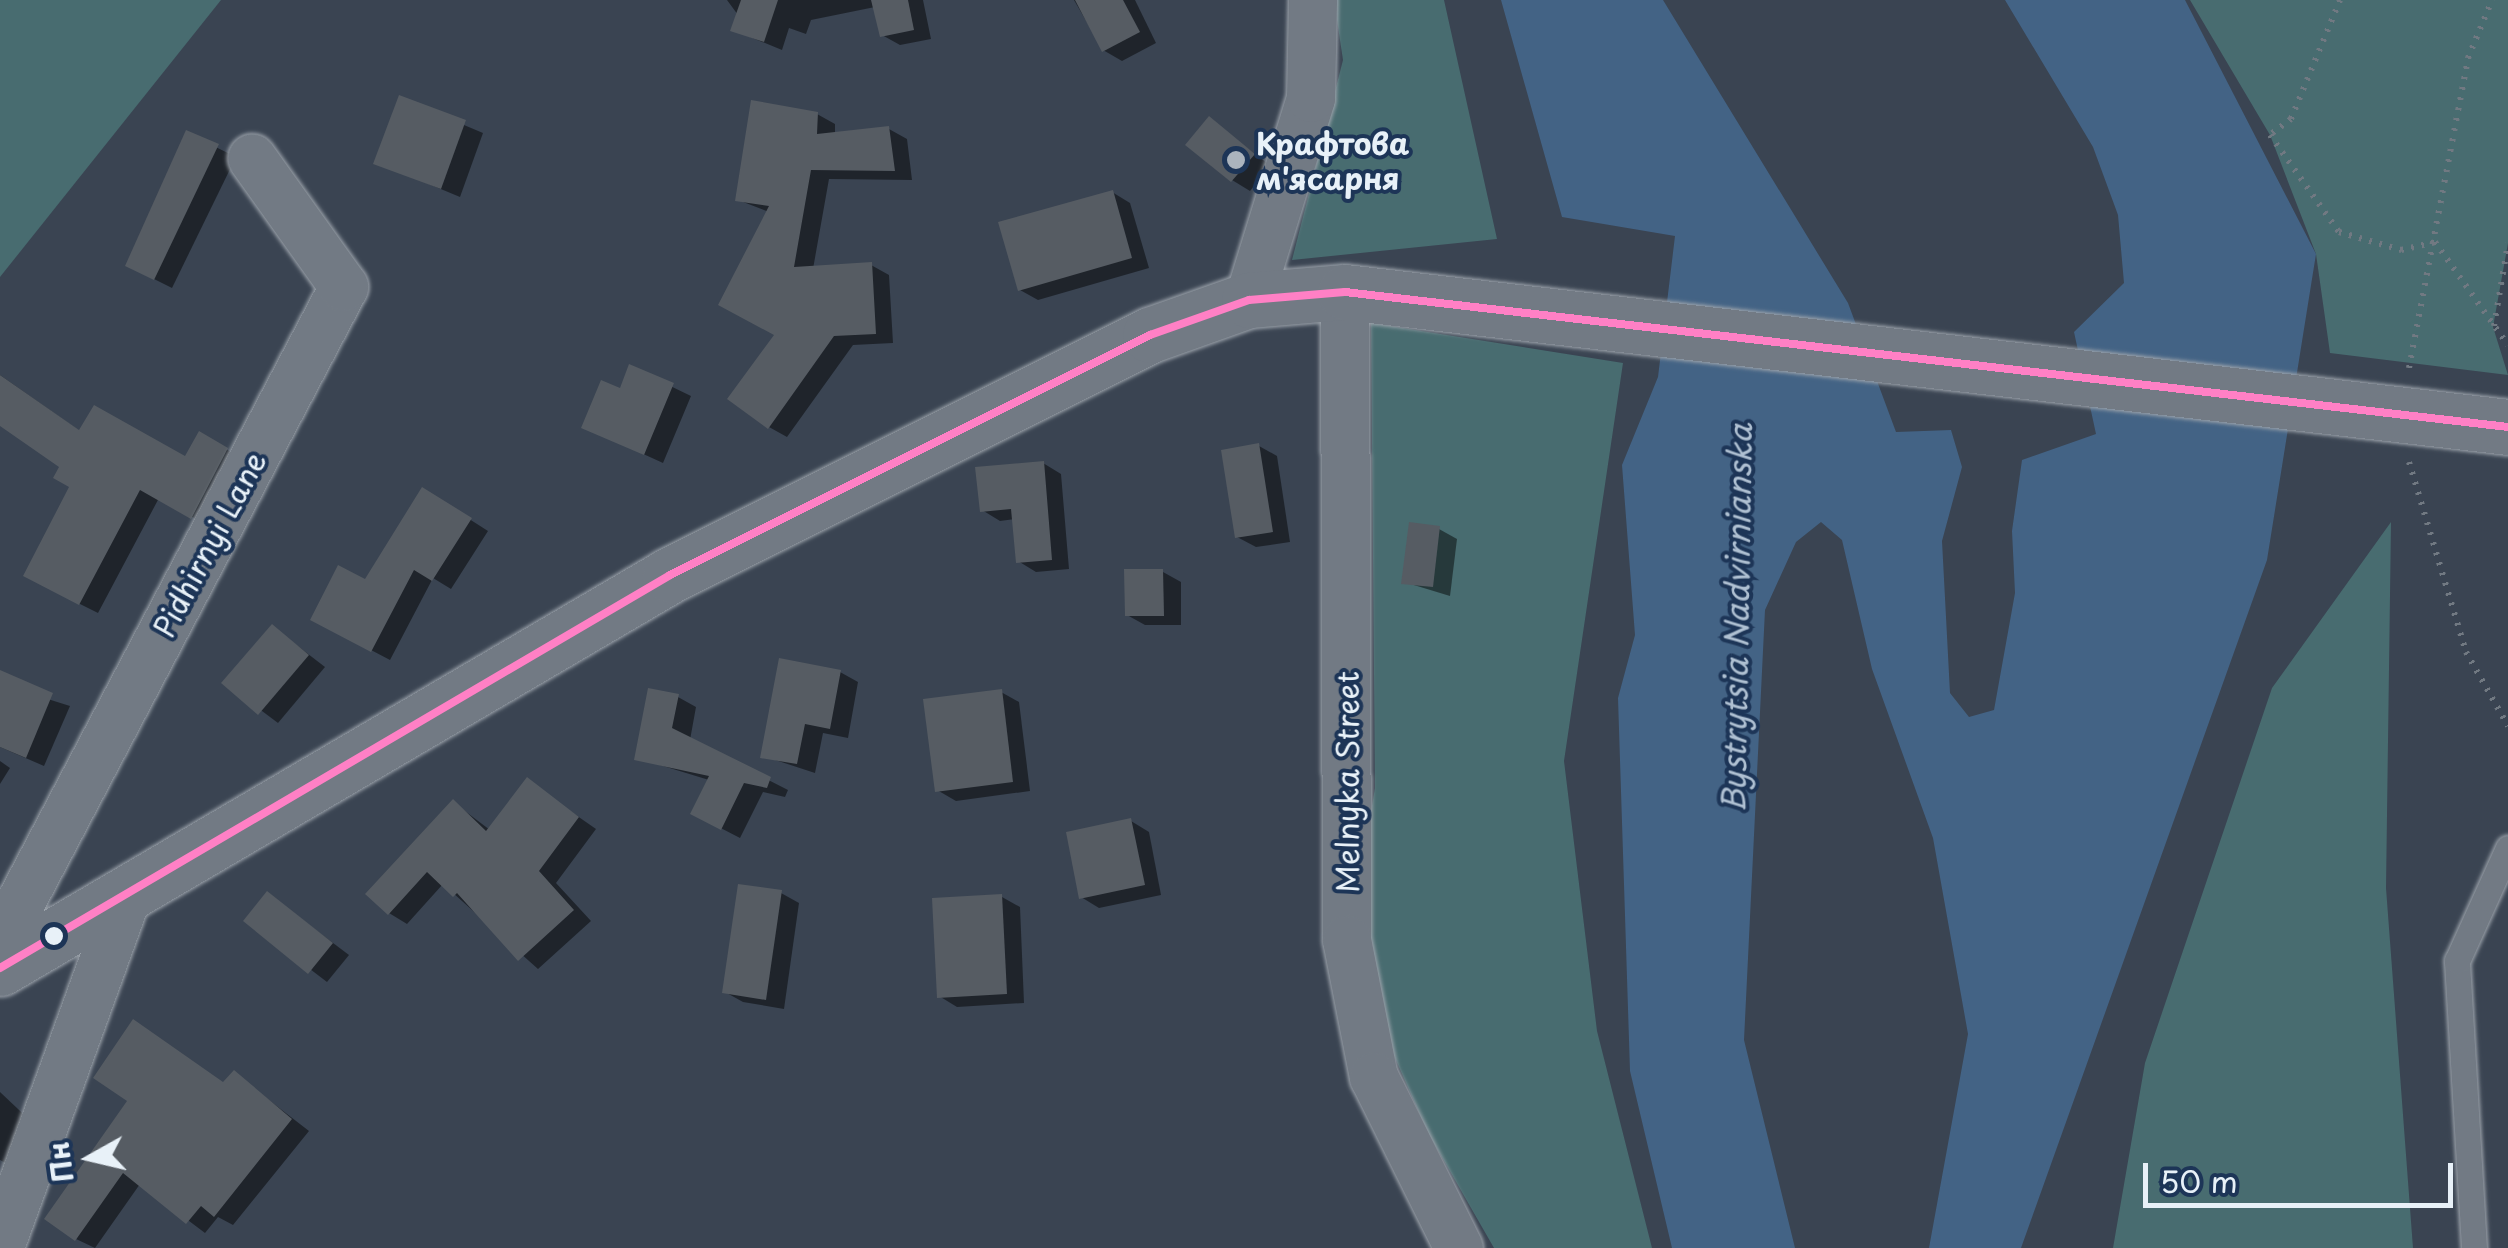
<!DOCTYPE html>
<meta charset="utf-8">
<style>
body{margin:0}
#map{position:relative;width:2508px;height:1248px;overflow:hidden;background:#3a4452;font-family:"Playpen Sans",sans-serif}
div>[style]{position:absolute}
.green>*{inset:0;background:#486c70}
.water>*{inset:0;background:#436385}
.shadow>*{inset:0;background:#0007}
.building>*{inset:0;background:#565c63}
.path>*{height:6px;margin-top:-3px;transform-origin:0;background:repeating-linear-gradient(90deg,#717982 0 2.5px,transparent 0 10.5px)}
.roads{filter:drop-shadow(0 0 2px #9ca3ab) drop-shadow(0 0 2px #9ca3ab)}
.lane>*{height:25px;margin:-12.5px;padding:0 12.5px;transform-origin:12.5px;border-radius:12.5px;background:#727a84}
.street>*{height:48px;margin:-24px;padding:0 24px;transform-origin:24px;border-radius:24px;background:#727a84}
.secondary>*{height:55px;margin:-27.5px;padding:0 27.5px;transform-origin:27.5px;border-radius:27.5px;background:#727a84}
.bus-1>*{height:8px;margin:-4px;padding:0 4px;transform-origin:4px;border-radius:4px;background:#ff80c5}
.dots>*{width:28px;height:28px;translate:-50% -50%;box-sizing:border-box;border:5px solid #1d3557;border-radius:50%}
span{translate:-50% -50%;white-space:nowrap;text-align:center;line-height:1.15;-webkit-text-stroke:8px #1d3557;paint-order:stroke}
.poi-label{font-size:30px;color:#e8f1f8;font-weight:700}
.left{translate:0 -50%;text-align:left}
.street-label{font-size:30px;color:#e8f1f8}
.water-label{font-size:32px;color:#afc0d2;font-style:italic}
.north{position:absolute;left:40px;top:1108px;width:100px;height:100px;-webkit-text-stroke:8px #1d3557;paint-order:stroke;rotate:262deg;font-size:28px;font-weight:700;line-height:40px;text-align:center;color:#e8f1f8}
.north::after{content:'';display:block;margin:auto;width:35px;height:45px;background:#e8f1f8;clip-path:polygon(50% 0,100% 100%,50% 72%,0 100%)}
.scale{position:absolute;left:2143px;top:1163px;width:310px;height:45px;box-sizing:border-box;border:5px solid #e8f1f8;border-top:0;padding-left:12px;font-size:30px;line-height:35px;white-space:nowrap;color:#e8f1f8;-webkit-text-stroke:8px #1d3557;paint-order:stroke}
</style>
<div id="map">
<div class="green">
<i style="clip-path:polygon(0 0,221px 0,0 277px)"></i>
<i style="clip-path:polygon(1334px 0,1444px 0,1497px 239px,1292px 260px,1343px 60px)"></i>
<i style="clip-path:polygon(2190px 0,2508px 0,2508px 243px,2493px 327px,2508px 375px,2330px 353px,2316px 254px,2270px 135px)"></i>
<i style="clip-path:polygon(1371px 323px,1623px 363px,1564px 761px,1597px 1031px,1652px 1248px,1494px 1248px,1428px 1133px,1377px 1017px,1359px 882px,1375px 788px)"></i>
<i style="clip-path:polygon(2391px 522px,2386px 888px,2413px 1248px,2113px 1248px,2145px 1063px,2272px 688px)"></i>
</div>
<div class="water">
<i style="clip-path:polygon(1501px 0,1663px 0,1848px 303px,1896px 432px,1951px 430px,1962px 467px,1942px 541px,1950px 693px,1969px 717px,1994px 710px,2015px 593px,2012px 531px,2022px 460px,2096px 434px,2074px 332px,2124px 283px,2118px 215px,2093px 147px,2005px 0,2185px 0,2316px 254px,2267px 560px,2021px 1248px,1929px 1248px,1968px 1034px,1933px 838px,1872px 669px,1842px 540px,1821px 522px,1796px 542px,1765px 610px,1744px 1040px,1795px 1248px,1672px 1248px,1630px 1071px,1618px 698px,1635px 635px,1622px 465px,1658px 377px,1675px 236px,1562px 217px)"></i>
</div>
<div class="shadow">
<i style="clip-path:polygon(727px 0,923px 0,931px 39px,900px 45px,882px 35px,875px 7px,811px 20px,806px 34px,789px 28px,782px 50px,733px 30px,738px 15px)"></i>
<i style="clip-path:polygon(1074px 0,1135px 0,1156px 43px,1122px 61px,1103px 50px)"></i>
<i style="clip-path:polygon(400px 98px,483px 133px,460px 197px,376px 162px)"></i>
<i style="clip-path:polygon(817px 114px,835px 124px,835px 135px,889px 129px,907px 139px,912px 180px,829px 179px,813px 269px,871px 265px,889px 275px,893px 343px,853px 345px,787px 437px,769px 427px,777px 335px,769px 212px,738px 200px)"></i>
<i style="clip-path:polygon(1210px 120px,1271px 166px,1250px 191px,1232px 180px)"></i>
<i style="clip-path:polygon(187px 133px,236px 157px,172px 288px,146px 275px)"></i>
<i style="clip-path:polygon(1112px 192px,1130px 203px,1149px 268px,1038px 300px,1020px 290px)"></i>
<i style="clip-path:polygon(631px 367px,691px 396px,663px 463px,584px 427px,621px 392px)"></i>
<i style="clip-path:polygon(0 375px,81px 432px,186px 459px,200px 434px,245px 460px,210px 527px,159px 498px,98px 613px,44px 586px,72px 486px,62px 466px,0 423px)"></i>
<i style="clip-path:polygon(1259px 446px,1277px 456px,1290px 542px,1256px 547px,1237px 537px)"></i>
<i style="clip-path:polygon(1043px 463px,1061px 474px,1069px 569px,1036px 572px,1018px 561px,1015px 519px,1000px 521px,982px 510px)"></i>
<i style="clip-path:polygon(441px 501px,488px 531px,451px 589px,433px 578px,390px 660px,331px 629px)"></i>
<i style="clip-path:polygon(1439px 529px,1457px 539px,1450px 596px,1404px 582px)"></i>
<i style="clip-path:polygon(1163px 572px,1181px 582px,1181px 625px,1145px 625px,1127px 615px)"></i>
<i style="clip-path:polygon(273px 627px,325px 667px,278px 723px,225px 683px)"></i>
<i style="clip-path:polygon(840px 672px,858px 682px,848px 738px,823px 733px,815px 773px,763px 756px)"></i>
<i style="clip-path:polygon(0 684px,70px 706px,44px 766px,0 747px)"></i>
<i style="clip-path:polygon(1001px 692px,1019px 702px,1030px 791px,956px 801px,937px 790px)"></i>
<i style="clip-path:polygon(678px 697px,696px 707px,690px 740px,788px 790px,785px 797px,763px 792px,740px 838px,711px 823px,709px 780px,637px 758px)"></i>
<i style="clip-path:polygon(0 761px,10px 768px,0 784px)"></i>
<i style="clip-path:polygon(527px 781px,596px 829px,556px 883px,591px 921px,538px 969px,443px 884px,407px 924px,389px 913px,453px 802px,490px 830px)"></i>
<i style="clip-path:polygon(1131px 821px,1149px 832px,1161px 895px,1099px 908px,1081px 897px)"></i>
<i style="clip-path:polygon(781px 893px,799px 903px,784px 1009px,743px 1002px,725px 992px)"></i>
<i style="clip-path:polygon(268px 894px,349px 955px,327px 982px,247px 921px)"></i>
<i style="clip-path:polygon(1002px 897px,1020px 907px,1024px 1003px,957px 1007px,939px 996px)"></i>
<i style="clip-path:polygon(234px 1073px,309px 1131px,233px 1225px,218px 1217px,205px 1233px,140px 1184px,95px 1248px,76px 1239px,130px 1100px,225px 1084px)"></i>
<i style="clip-path:polygon(0 1092px,36px 1126px,11px 1166px,0 1160px)"></i>
</div>
<div class="building">
<i style="clip-path:polygon(741px 0,778px 0,764px 42px,730px 31px)"></i>
<i style="clip-path:polygon(871px 0,908px 0,914px 30px,880px 37px)"></i>
<i style="clip-path:polygon(1075px 0,1123px 0,1140px 32px,1102px 52px)"></i>
<i style="clip-path:polygon(399px 95px,466px 120px,441px 189px,373px 164px)"></i>
<i style="clip-path:polygon(751px 100px,818px 112px,817px 134px,889px 126px,895px 171px,811px 170px,794px 267px,872px 262px,876px 334px,834px 336px,768px 429px,727px 399px,774px 335px,718px 305px,769px 206px,735px 201px)"></i>
<i style="clip-path:polygon(1209px 116px,1255px 154px,1231px 182px,1185px 145px)"></i>
<i style="clip-path:polygon(186px 130px,219px 144px,154px 280px,125px 266px)"></i>
<i style="clip-path:polygon(1113px 190px,1132px 258px,1018px 291px,998px 222px)"></i>
<i style="clip-path:polygon(629px 364px,674px 383px,644px 455px,581px 428px,601px 380px,620px 388px)"></i>
<i style="clip-path:polygon(0 375px,79px 430px,94px 405px,185px 456px,199px 431px,228px 448px,191px 519px,140px 490px,79px 605px,23px 576px,69px 487px,53px 478px,59px 467px,0 426px)"></i>
<i style="clip-path:polygon(1259px 443px,1273px 532px,1235px 538px,1221px 450px)"></i>
<i style="clip-path:polygon(1044px 461px,1052px 560px,1016px 563px,1011px 509px,980px 512px,975px 467px)"></i>
<i style="clip-path:polygon(422px 487px,472px 518px,432px 581px,414px 570px,371px 652px,310px 620px,338px 565px,365px 579px)"></i>
<i style="clip-path:polygon(1409px 522px,1440px 526px,1433px 587px,1401px 584px)"></i>
<i style="clip-path:polygon(1124px 569px,1163px 569px,1164px 616px,1125px 616px)"></i>
<i style="clip-path:polygon(272px 624px,309px 655px,258px 715px,221px 683px)"></i>
<i style="clip-path:polygon(779px 658px,841px 670px,830px 729px,805px 724px,797px 764px,760px 758px)"></i>
<i style="clip-path:polygon(0 670px,53px 693px,26px 758px,0 747px)"></i>
<i style="clip-path:polygon(648px 688px,679px 694px,672px 728px,771px 777px,767px 788px,744px 783px,721px 830px,690px 814px,709px 776px,634px 760px)"></i>
<i style="clip-path:polygon(1002px 689px,1013px 782px,935px 792px,923px 699px)"></i>
<i style="clip-path:polygon(527px 777px,579px 817px,539px 871px,574px 910px,518px 961px,457px 893px,453px 897px,427px 872px,388px 915px,365px 894px,453px 799px,486px 831px)"></i>
<i style="clip-path:polygon(1131px 818px,1145px 885px,1079px 899px,1066px 832px)"></i>
<i style="clip-path:polygon(738px 884px,782px 890px,766px 1000px,722px 993px)"></i>
<i style="clip-path:polygon(267px 891px,333px 943px,308px 974px,243px 921px)"></i>
<i style="clip-path:polygon(1002px 894px,1007px 994px,937px 998px,932px 898px)"></i>
<i style="clip-path:polygon(133px 1019px,223px 1082px,234px 1070px,292px 1119px,214px 1217px,201px 1206px,186px 1224px,123px 1173px,75px 1241px,44px 1219px,127px 1101px,93px 1078px)"></i>
</div>
<div class="path">
<i style="left:2340px;top:0;width:129px;rotate:112.4deg"></i>
<i style="left:2291px;top:119px;width:26px;rotate:143deg"></i>
<i style="left:2270px;top:135px;width:119px;rotate:54.6deg"></i>
<i style="left:2339px;top:232px;width:65px;rotate:16.2deg"></i>
<i style="left:2401px;top:250px;width:35px;rotate:-13deg"></i>
<i style="left:2435px;top:242px;width:126px;rotate:54.7deg"></i>
<i style="left:2494px;top:326px;width:84px;rotate:-80.4deg"></i>
<i style="left:2409px;top:368px;width:316px;rotate:-79.2deg"></i>
<i style="left:2468px;top:58px;width:63px;rotate:-67.5deg"></i>
<i style="left:2409px;top:462px;width:198px;rotate:73.3deg"></i>
<i style="left:2466px;top:652px;width:85px;rotate:60.4deg"></i>
</div>
<div class="roads">
<div class="lane">
<i style="left:2474px;top:1248px;width:288px;rotate:-93.4deg"></i>
<i style="left:2457px;top:961px;width:124px;rotate:-65.7deg"></i>
</div>
<div class="street">
<i style="left:1345px;top:292px;width:648px;rotate:89.82deg"></i>
<i style="left:1347px;top:940px;width:140px;rotate:78.9deg"></i>
<i style="left:1374px;top:1077px;width:191px;rotate:63.6deg"></i>
<i style="left:1249px;top:300px;width:211px;rotate:-72.9deg"></i>
<i style="left:1311px;top:98px;width:98px;rotate:-88.8deg"></i>
<i style="left:0;top:942px;width:740px;rotate:-62.29deg"></i>
<i style="left:344px;top:287px;width:158px;rotate:-125.5deg"></i>
<i style="left:0;top:1247px;width:372px;rotate:-70.1deg"></i>
</div>
<div class="secondary">
<i style="left:0;top:968px;width:777px;rotate:-30.39deg"></i>
<i style="left:670px;top:575px;width:537px;rotate:-26.57deg"></i>
<i style="left:1150px;top:335px;width:105px;rotate:-19.5deg"></i>
<i style="left:1249px;top:300px;width:96px;rotate:-4.8deg"></i>
<i style="left:1345px;top:292px;width:1171px;rotate:6.62deg"></i>
</div>
</div>
<div class="bus-1">
<i style="left:0;top:968px;width:777px;rotate:-30.39deg"></i>
<i style="left:670px;top:575px;width:537px;rotate:-26.57deg"></i>
<i style="left:1150px;top:335px;width:105px;rotate:-19.5deg"></i>
<i style="left:1249px;top:300px;width:96px;rotate:-4.8deg"></i>
<i style="left:1345px;top:292px;width:1171px;rotate:6.62deg"></i>
</div>
<div class="dots">
<i style="left:1236px;top:160px;background:#abb4be"></i>
<i style="left:54px;top:936px;background:#e8f1f8"></i>
</div>
<div class="poi-label">
<span class="left" style="left:1256px;top:160px">Крафтова<br>м'ясарня</span>
</div>
<div class="street-label">
<span style="left:209px;top:544px;rotate:-62deg">Pidhirnyi Lane</span>
<span style="left:1347px;top:782px;rotate:-90deg">Melnyka Street</span>
</div>
<div class="water-label">
<span style="left:1736px;top:618px;rotate:-89deg">Bystrytsia Nadvirnianska</span>
</div>
<div class="north">Пн</div>
<div class="scale">50 m</div>
</div>
